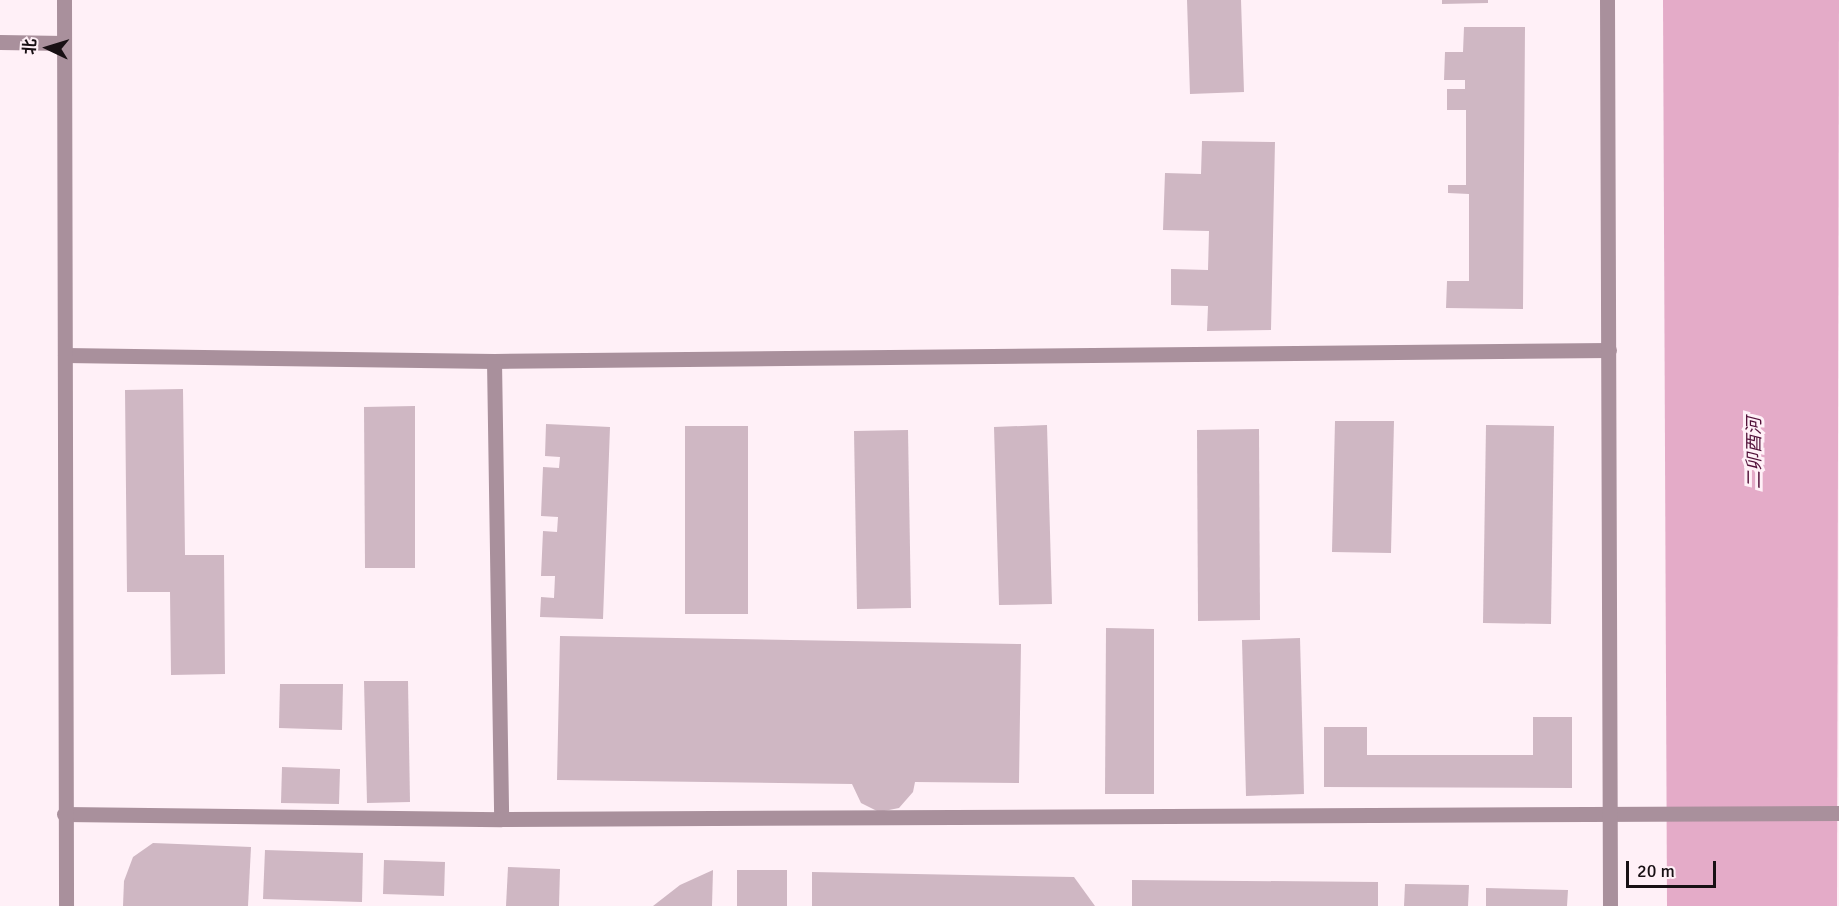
<!DOCTYPE html>
<meta charset="utf-8">
<style>
body{margin:0}
#map{position:relative;width:1839px;height:906px;overflow:hidden;background:#fff0f7;font-family:Signika,"Noto Sans SC",sans-serif}
div>[style]{position:absolute}
.water>*{inset:0;background:#e4abc8}
.building>*{inset:0;background:#cfb7c3}
.minor>*{height:15px;margin:-7.5px;padding:0 7.5px;transform-origin:7.5px;border-radius:7.5px;background:#a9909c}
.tertiary>*{height:15px;margin:-7.5px;padding:0 7.5px;transform-origin:7.5px;border-radius:7.5px;background:#a9909c}
span{translate:-50% -50%;white-space:nowrap;text-align:center;line-height:1.15;-webkit-text-stroke:6px #fff0f7;paint-order:stroke}
.water-label{font-size:18px;color:#500e37;font-style:italic}
.north{position:absolute;left:18px;top:18px;width:60px;height:60px;-webkit-text-stroke:4px #fff0f7;paint-order:stroke;rotate:274deg;font-size:16px;font-weight:700;line-height:24px;text-align:center;color:#181014}
.north::after{content:'';display:block;margin:auto;width:21px;height:27px;background:#181014;clip-path:polygon(50% 0,100% 100%,50% 72%,0 100%)}
.scale{position:absolute;left:1626px;top:861px;width:90px;height:27px;box-sizing:border-box;border:3px solid #181014;border-top:0;padding-left:8px;font-size:18px;line-height:21px;white-space:nowrap;color:#181014;-webkit-text-stroke:4px #fff0f7;paint-order:stroke}
</style>
<div id="map">
<div class="water">
<i style="clip-path:polygon(1663px 0,1839px 0,1837px 906px,1667px 906px)"></i>
</div>
<div class="building">
<i style="clip-path:polygon(1187px 0,1241px 0,1244px 92px,1190px 94px)"></i>
<i style="clip-path:polygon(1442px 0,1488px 0,1488px 3px,1442px 4px)"></i>
<i style="clip-path:polygon(1464px 27px,1525px 27px,1523px 309px,1446px 308px,1447px 281px,1469px 281px,1469px 194px,1448px 193px,1448px 185px,1466px 185px,1466px 110px,1447px 110px,1447px 89px,1465px 89px,1465px 80px,1444px 80px,1445px 52px,1463px 52px)"></i>
<i style="clip-path:polygon(1202px 141px,1275px 142px,1271px 330px,1207px 331px,1208px 306px,1171px 305px,1171px 269px,1208px 270px,1209px 231px,1163px 230px,1165px 173px,1201px 174px)"></i>
<i style="clip-path:polygon(183px 389px,185px 555px,224px 555px,225px 674px,171px 675px,170px 592px,127px 592px,125px 390px)"></i>
<i style="clip-path:polygon(415px 406px,415px 568px,365px 568px,364px 407px)"></i>
<i style="clip-path:polygon(1335px 421px,1394px 421px,1391px 553px,1332px 552px)"></i>
<i style="clip-path:polygon(546px 424px,610px 427px,603px 619px,540px 617px,541px 597px,554px 598px,555px 576px,541px 576px,543px 531px,557px 532px,558px 517px,541px 516px,543px 467px,559px 468px,560px 457px,545px 456px)"></i>
<i style="clip-path:polygon(1047px 425px,1052px 604px,999px 605px,994px 427px)"></i>
<i style="clip-path:polygon(1486px 425px,1554px 426px,1551px 624px,1483px 623px)"></i>
<i style="clip-path:polygon(685px 426px,748px 426px,748px 614px,685px 614px)"></i>
<i style="clip-path:polygon(1259px 429px,1260px 620px,1198px 621px,1197px 430px)"></i>
<i style="clip-path:polygon(908px 430px,911px 608px,857px 609px,854px 431px)"></i>
<i style="clip-path:polygon(1106px 628px,1154px 629px,1154px 794px,1105px 794px)"></i>
<i style="clip-path:polygon(560px 636px,1021px 644px,1019px 783px,915px 782px,913px 792px,899px 808px,879px 812px,861px 803px,852px 784px,557px 780px)"></i>
<i style="clip-path:polygon(1300px 638px,1304px 794px,1246px 796px,1242px 640px)"></i>
<i style="clip-path:polygon(364px 681px,408px 681px,410px 802px,367px 803px)"></i>
<i style="clip-path:polygon(280px 684px,343px 684px,342px 730px,279px 728px)"></i>
<i style="clip-path:polygon(1533px 717px,1572px 717px,1572px 788px,1324px 787px,1324px 727px,1367px 727px,1367px 755px,1533px 755px)"></i>
<i style="clip-path:polygon(282px 767px,340px 769px,339px 804px,281px 803px)"></i>
<i style="clip-path:polygon(153px 843px,251px 847px,248px 906px,123px 906px,124px 881px,133px 857px)"></i>
<i style="clip-path:polygon(265px 850px,363px 853px,362px 902px,263px 899px)"></i>
<i style="clip-path:polygon(384px 860px,445px 862px,444px 896px,383px 894px)"></i>
<i style="clip-path:polygon(508px 867px,560px 869px,559px 906px,506px 906px)"></i>
<i style="clip-path:polygon(713px 870px,712px 906px,653px 906px,680px 885px)"></i>
<i style="clip-path:polygon(737px 870px,787px 870px,787px 906px,737px 906px)"></i>
<i style="clip-path:polygon(812px 872px,1074px 877px,1095px 906px,812px 906px)"></i>
<i style="clip-path:polygon(1132px 880px,1378px 882px,1378px 906px,1132px 906px)"></i>
<i style="clip-path:polygon(1405px 884px,1469px 885px,1468px 906px,1404px 906px)"></i>
<i style="clip-path:polygon(1486px 888px,1568px 890px,1567px 906px,1486px 906px)"></i>
</div>
<div class="minor">
<i style="left:0;top:42px;width:64px;rotate:0.9deg"></i>
<i style="left:65px;top:355px;width:429px;rotate:0.8deg"></i>
<i style="left:494px;top:361px;width:1115px;rotate:-0.57deg"></i>
<i style="left:494px;top:361px;width:458px;rotate:89.1deg"></i>
<i style="left:64px;top:814px;width:437px;rotate:0.7deg"></i>
<i style="left:501px;top:819px;width:1338px;rotate:-0.26deg"></i>
</div>
<div class="tertiary">
<i style="left:64px;top:0;width:906px;rotate:89.87deg"></i>
<i style="left:1607px;top:0;width:906px;rotate:89.81deg"></i>
</div>
<div class="water-label">
<span style="left:1754px;top:453px;rotate:-90deg">二卯酉河</span>
</div>
<div class="north">北</div>
<div class="scale">20 m</div>
</div>
